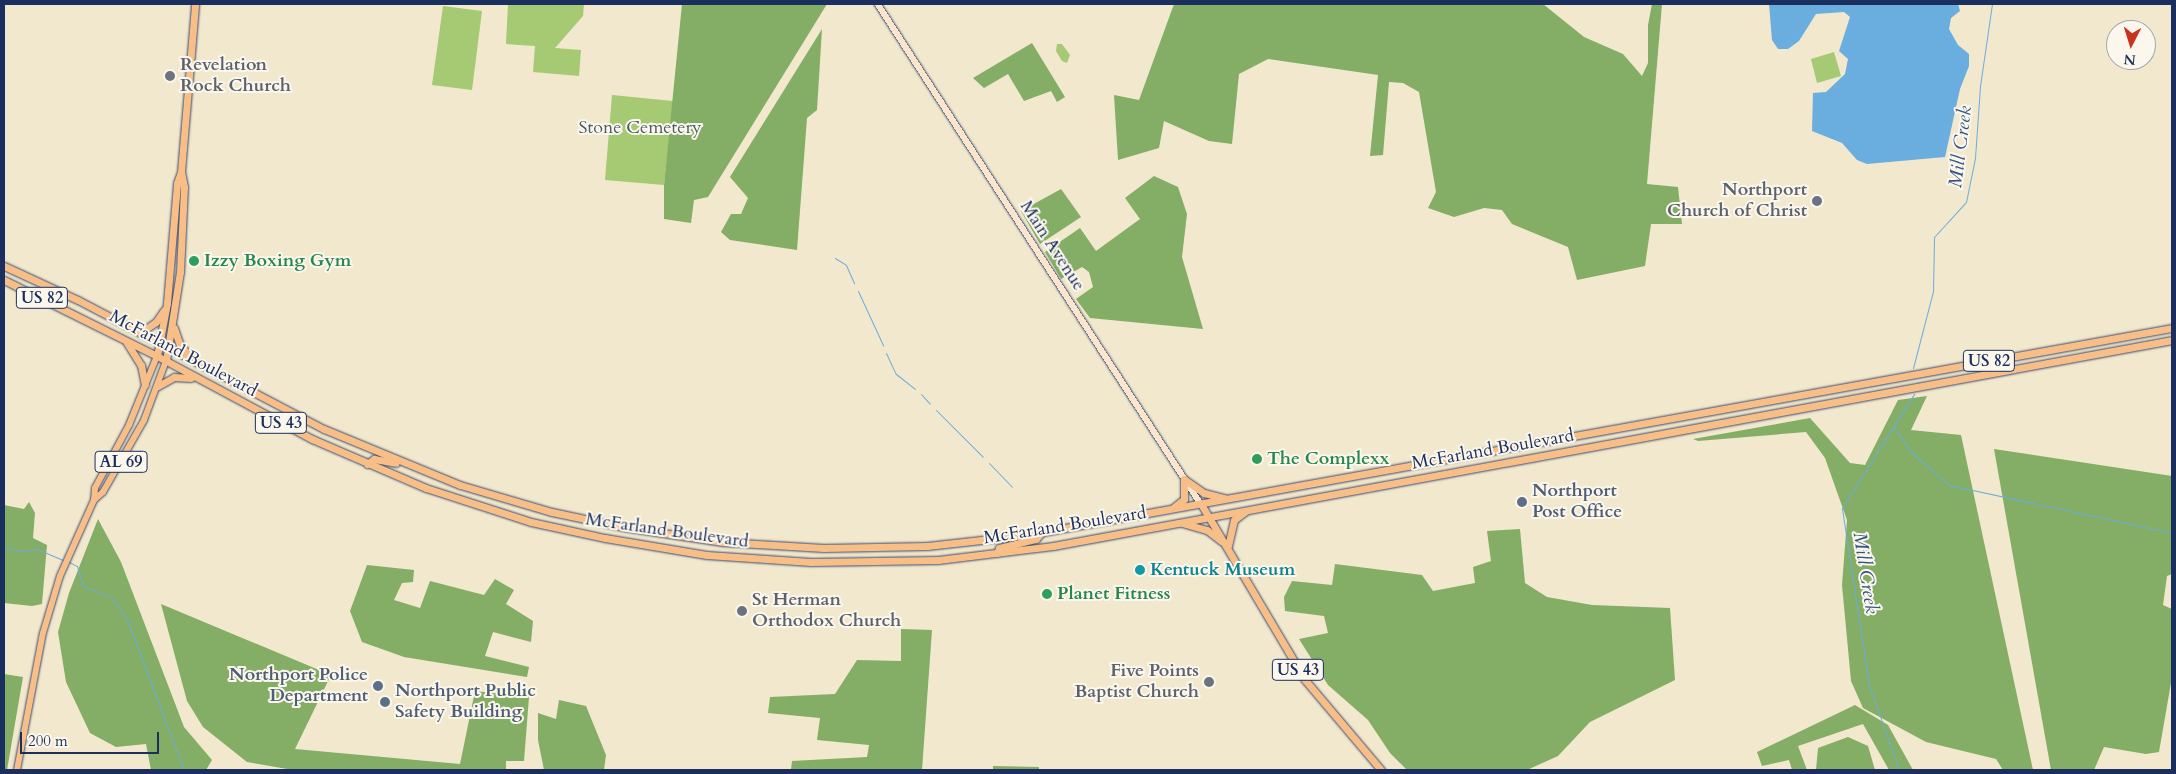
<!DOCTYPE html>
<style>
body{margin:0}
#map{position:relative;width:2176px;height:774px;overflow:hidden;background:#f1e8cd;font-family:Cardo,serif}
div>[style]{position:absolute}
.green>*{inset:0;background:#a6c973}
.forest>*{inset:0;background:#84ad65}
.water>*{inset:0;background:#6aaddf}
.stream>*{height:1px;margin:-0.5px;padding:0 0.5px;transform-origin:0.5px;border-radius:0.5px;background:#6aaddf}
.roads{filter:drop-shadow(0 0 1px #3b4b6f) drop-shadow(0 0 1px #3b4b6f)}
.secondary>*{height:5.5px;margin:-2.75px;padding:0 2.75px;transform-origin:2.75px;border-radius:2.75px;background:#fce5cf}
.primary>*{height:6px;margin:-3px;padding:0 3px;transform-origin:3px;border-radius:3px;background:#f7be87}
.trunk>*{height:7px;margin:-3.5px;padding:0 3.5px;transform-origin:3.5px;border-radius:3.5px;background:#f7be87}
.dots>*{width:14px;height:14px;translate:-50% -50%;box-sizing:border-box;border:2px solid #fbf7ec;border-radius:50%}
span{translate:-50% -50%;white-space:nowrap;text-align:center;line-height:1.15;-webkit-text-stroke:4px #fbf7ec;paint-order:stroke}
.shield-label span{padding:1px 4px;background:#fbf7ec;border:1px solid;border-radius:4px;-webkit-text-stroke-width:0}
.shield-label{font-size:16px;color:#1b2f5e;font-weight:700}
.worship-label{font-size:18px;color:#5b616d;font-weight:700}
.left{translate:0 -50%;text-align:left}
.right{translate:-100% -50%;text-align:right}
.park-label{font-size:18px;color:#455d64}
.street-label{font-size:18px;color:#1b2f5e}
.leisure-label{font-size:18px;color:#27864d;font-weight:700}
.service-label{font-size:18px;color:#4e5e75;font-weight:700}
.culture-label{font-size:18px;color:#0d838f;font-weight:700}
.water-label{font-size:19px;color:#335585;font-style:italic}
.frame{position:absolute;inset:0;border:5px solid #1b2f5e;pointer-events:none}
.north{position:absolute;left:2106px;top:20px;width:50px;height:50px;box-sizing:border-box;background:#fbf7ec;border:1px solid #a1a7b3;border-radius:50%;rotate:185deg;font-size:14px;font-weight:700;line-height:20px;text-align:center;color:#1b2f5e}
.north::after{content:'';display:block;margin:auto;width:18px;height:22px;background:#c8321e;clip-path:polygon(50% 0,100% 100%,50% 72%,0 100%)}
.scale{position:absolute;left:20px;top:732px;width:139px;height:22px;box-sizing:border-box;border:2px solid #1b2f5e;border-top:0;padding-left:6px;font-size:15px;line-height:18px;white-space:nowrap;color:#1b2f5e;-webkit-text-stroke:4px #fbf7ec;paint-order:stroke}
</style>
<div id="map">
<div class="green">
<i style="clip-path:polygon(508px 4px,584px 4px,583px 16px,555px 48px,581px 50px,579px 76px,533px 72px,535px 46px,506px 44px)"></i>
<i style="clip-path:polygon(443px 6px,482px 11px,472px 90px,432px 85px)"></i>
<i style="clip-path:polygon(1057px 44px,1062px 44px,1070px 55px,1067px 63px,1062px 61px,1056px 51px)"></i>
<i style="clip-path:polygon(1834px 52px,1841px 76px,1817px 83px,1811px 59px)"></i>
<i style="clip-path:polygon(612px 95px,673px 101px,664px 185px,605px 180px)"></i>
</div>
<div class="forest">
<i style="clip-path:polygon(682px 4px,827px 4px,708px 197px,694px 200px,691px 223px,664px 219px,664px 185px)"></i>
<i style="clip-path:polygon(1174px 4px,1543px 4px,1584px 37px,1623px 54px,1642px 76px,1648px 63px,1648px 25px,1652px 4px,1662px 4px,1647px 184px,1678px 187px,1682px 224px,1651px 224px,1645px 266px,1577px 280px,1568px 247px,1512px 224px,1502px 210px,1484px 208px,1454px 217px,1428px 208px,1436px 192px,1419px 92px,1403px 83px,1389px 82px,1383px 155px,1370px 156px,1378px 75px,1268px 59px,1239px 74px,1232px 144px,1209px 141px,1164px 121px,1159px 148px,1118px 160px,1114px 95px,1139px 100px)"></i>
<i style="clip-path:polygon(822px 29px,817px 110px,807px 118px,797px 250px,730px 240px,721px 232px,731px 214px,741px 214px,748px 198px,730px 177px)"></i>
<i style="clip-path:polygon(1032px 43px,1065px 97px,1057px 102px,1051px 91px,1024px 101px,1008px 74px,984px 88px,973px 78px)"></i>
<i style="clip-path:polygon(1154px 176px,1178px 187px,1187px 214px,1182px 257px,1203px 329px,1090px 318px,1076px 299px,1093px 287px,1089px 272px,1082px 267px,1061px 279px,1045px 252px,1080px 228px,1096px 251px,1140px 219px,1125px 198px)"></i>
<i style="clip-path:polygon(1061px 189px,1081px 217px,1040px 244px,1021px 211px)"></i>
<i style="clip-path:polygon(1927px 396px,1911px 430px,1961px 435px,2033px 770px,2003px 770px,1996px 759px,1926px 742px,1863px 708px,1851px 681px,1842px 585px,1847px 520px,1825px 458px,1806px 432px,1698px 441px,1693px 439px,1810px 418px,1850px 463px,1865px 465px,1898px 400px)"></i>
<i style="clip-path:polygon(1994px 449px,2172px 476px,2172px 574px,2167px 576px,2163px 605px,2172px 609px,2172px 677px,2159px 752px,2146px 754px,2104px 747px,2094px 770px,2051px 770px)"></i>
<i style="clip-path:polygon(29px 502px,35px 513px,33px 538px,47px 545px,42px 604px,32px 606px,4px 603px,4px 505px,24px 509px)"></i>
<i style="clip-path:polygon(98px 519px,121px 562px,184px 727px,212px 760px,206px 770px,151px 770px,146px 744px,116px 747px,90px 733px,66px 682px,58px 632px,69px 593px)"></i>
<i style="clip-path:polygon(1520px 529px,1525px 583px,1547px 597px,1592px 605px,1670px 608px,1675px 680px,1590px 722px,1558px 756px,1527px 770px,1407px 770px,1390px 753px,1368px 720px,1328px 685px,1299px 639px,1328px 633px,1324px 616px,1285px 611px,1284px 597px,1292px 581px,1332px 585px,1335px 564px,1422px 575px,1433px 591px,1475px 583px,1473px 567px,1491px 561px,1487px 531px)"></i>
<i style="clip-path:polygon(367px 565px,414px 570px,413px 582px,402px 583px,394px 600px,420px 608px,430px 581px,484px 595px,495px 579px,514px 590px,506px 604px,533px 621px,531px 642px,493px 632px,485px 656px,529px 667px,527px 677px,404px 657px,362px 642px,350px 611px)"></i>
<i style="clip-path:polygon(161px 604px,331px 675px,295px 749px,460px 764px,475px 691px,529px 697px,524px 761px,506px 761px,506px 770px,293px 770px,247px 762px,203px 727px,187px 701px)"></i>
<i style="clip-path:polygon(901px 629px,932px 630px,922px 770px,791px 770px,792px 761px,867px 757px,869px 745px,817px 740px,820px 718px,768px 713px,770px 697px,835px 694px,857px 660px,901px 661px)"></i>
<i style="clip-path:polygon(4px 674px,23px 677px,7px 770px,4px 770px)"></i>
<i style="clip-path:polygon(559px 700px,586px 706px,606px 755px,604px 770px,544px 770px,538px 740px,538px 713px,556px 719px)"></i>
<i style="clip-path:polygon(1855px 705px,1888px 725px,1913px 770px,1889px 770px,1863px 724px,1798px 746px,1807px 770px,1792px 770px,1789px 760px,1762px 766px,1757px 752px)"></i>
<i style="clip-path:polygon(1848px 737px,1868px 746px,1875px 770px,1816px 770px,1818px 748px)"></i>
<i style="clip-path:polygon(993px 766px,1039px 767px,1039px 770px,993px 770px)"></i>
</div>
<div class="water">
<i style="clip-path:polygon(1769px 4px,1958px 4px,1960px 11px,1951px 18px,1949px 29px,1958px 45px,1969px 54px,1969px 66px,1960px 89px,1945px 157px,1867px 164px,1857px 160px,1842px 143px,1812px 131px,1813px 93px,1826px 92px,1845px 74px,1848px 59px,1839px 51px,1850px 17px,1844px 12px,1816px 14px,1799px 41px,1788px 49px,1778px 49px,1772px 40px)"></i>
</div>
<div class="stream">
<i style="left:835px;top:258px;width:13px;rotate:32deg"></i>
<i style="left:846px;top:265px;width:20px;rotate:66deg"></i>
<i style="left:858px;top:291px;width:60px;rotate:65.2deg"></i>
<i style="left:886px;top:353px;width:23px;rotate:65deg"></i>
<i style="left:896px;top:374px;width:24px;rotate:38deg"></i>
<i style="left:1913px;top:368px;width:80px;rotate:-75.4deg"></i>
<i style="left:1933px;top:291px;width:54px;rotate:-88.9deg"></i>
<i style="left:1934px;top:237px;width:47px;rotate:-47.6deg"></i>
<i style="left:1966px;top:202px;width:45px;rotate:-78.4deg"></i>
<i style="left:1975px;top:158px;width:72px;rotate:-86deg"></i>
<i style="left:1980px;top:86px;width:83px;rotate:-81.7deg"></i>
<i style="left:921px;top:394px;width:13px;rotate:48deg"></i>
<i style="left:936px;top:410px;width:66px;rotate:45deg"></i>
<i style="left:1894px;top:427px;width:30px;rotate:56deg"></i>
<i style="left:1911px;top:452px;width:50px;rotate:41deg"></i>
<i style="left:1949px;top:485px;width:228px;rotate:12.1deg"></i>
<i style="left:989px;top:463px;width:33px;rotate:46deg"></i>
<i style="left:4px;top:547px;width:16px;rotate:14deg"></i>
<i style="left:20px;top:551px;width:17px;rotate:-7deg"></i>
<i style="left:37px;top:549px;width:30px;rotate:23deg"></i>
<i style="left:69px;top:562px;width:9px;rotate:27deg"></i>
<i style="left:77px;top:566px;width:21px;rotate:73deg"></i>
<i style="left:83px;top:586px;width:31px;rotate:21deg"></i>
<i style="left:112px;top:597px;width:30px;rotate:57deg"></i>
<i style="left:128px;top:622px;width:158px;rotate:69.3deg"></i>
<i style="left:1899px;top:770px;width:90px;rotate:-109.4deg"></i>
<i style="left:1869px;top:685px;width:179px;rotate:-98.7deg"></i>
<i style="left:1842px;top:508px;width:135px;rotate:-57.7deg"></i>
</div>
<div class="roads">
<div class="secondary">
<i style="left:878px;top:4px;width:595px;rotate:57.14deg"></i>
</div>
<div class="primary">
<i style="left:94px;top:500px;width:12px;rotate:-42deg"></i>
<i style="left:103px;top:492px;width:83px;rotate:-60.3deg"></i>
<i style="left:144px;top:420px;width:63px;rotate:-69.6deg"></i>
<i style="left:17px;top:770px;width:139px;rotate:-79.3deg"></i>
<i style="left:43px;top:633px;width:59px;rotate:-73.4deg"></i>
<i style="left:60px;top:576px;width:83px;rotate:-65.9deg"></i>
<i style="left:94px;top:500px;width:12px;rotate:-85deg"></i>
<i style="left:95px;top:488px;width:72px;rotate:-61.6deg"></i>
<i style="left:129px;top:425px;width:74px;rotate:-67.9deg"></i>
</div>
<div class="trunk">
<i style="left:4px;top:266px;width:81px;rotate:24.7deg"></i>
<i style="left:78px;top:300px;width:278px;rotate:27.7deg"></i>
<i style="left:324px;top:429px;width:147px;rotate:22.4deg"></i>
<i style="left:460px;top:485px;width:96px;rotate:16.4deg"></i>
<i style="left:552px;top:512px;width:73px;rotate:11.9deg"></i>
<i style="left:623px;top:527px;width:101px;rotate:8.5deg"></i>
<i style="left:723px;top:542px;width:101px;rotate:3.4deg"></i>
<i style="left:824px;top:548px;width:103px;rotate:-1.1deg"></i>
<i style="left:927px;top:546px;width:100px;rotate:-6.3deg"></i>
<i style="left:1026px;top:535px;width:1165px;rotate:-10.24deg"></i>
<i style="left:4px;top:280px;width:171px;rotate:26.4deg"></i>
<i style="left:157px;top:356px;width:176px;rotate:28.2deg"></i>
<i style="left:312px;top:439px;width:124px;rotate:23.3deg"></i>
<i style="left:426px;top:488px;width:110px;rotate:17.9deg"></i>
<i style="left:531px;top:522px;width:76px;rotate:12.2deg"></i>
<i style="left:605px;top:538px;width:103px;rotate:9.5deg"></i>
<i style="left:707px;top:555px;width:104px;rotate:3.9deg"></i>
<i style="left:811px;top:562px;width:127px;rotate:-0.9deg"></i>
<i style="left:938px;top:560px;width:116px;rotate:-6.9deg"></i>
<i style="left:1053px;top:546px;width:1138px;rotate:-10.43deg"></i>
<i style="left:174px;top:328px;width:18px;rotate:71deg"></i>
<i style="left:180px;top:345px;width:16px;rotate:50deg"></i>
<i style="left:140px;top:333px;width:19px;rotate:-35deg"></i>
<i style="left:156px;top:322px;width:14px;rotate:-56deg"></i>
<i style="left:127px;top:343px;width:26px;rotate:58deg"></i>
<i style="left:141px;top:365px;width:20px;rotate:79deg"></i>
<i style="left:157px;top:356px;width:54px;rotate:-79.3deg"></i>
<i style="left:167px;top:303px;width:120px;rotate:-85.2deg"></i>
<i style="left:177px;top:183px;width:12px;rotate:-70deg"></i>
<i style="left:181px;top:172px;width:169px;rotate:-85.2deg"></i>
<i style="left:166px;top:361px;width:90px;rotate:-81.1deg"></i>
<i style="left:180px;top:272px;width:85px;rotate:-87.3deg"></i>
<i style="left:184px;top:187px;width:15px;rotate:-101deg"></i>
<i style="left:158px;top:386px;width:18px;rotate:-29deg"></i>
<i style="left:174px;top:377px;width:17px;rotate:3deg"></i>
<i style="left:367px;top:464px;width:9px;rotate:-36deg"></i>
<i style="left:374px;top:459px;width:22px;rotate:10deg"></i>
<i style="left:1184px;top:479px;width:24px;rotate:35deg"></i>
<i style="left:1204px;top:493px;width:21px;rotate:14deg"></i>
<i style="left:1201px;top:504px;width:204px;rotate:59.4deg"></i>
<i style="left:1305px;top:680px;width:118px;rotate:49.8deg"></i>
<i style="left:1173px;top:508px;width:14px;rotate:-39deg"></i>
<i style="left:1184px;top:499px;width:20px;rotate:-90deg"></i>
<i style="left:1182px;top:523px;width:26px;rotate:16deg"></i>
<i style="left:1207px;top:530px;width:18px;rotate:38deg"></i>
<i style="left:1228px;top:546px;width:27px;rotate:-77deg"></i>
<i style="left:1234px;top:520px;width:15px;rotate:-37deg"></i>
<i style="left:997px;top:553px;width:5px;rotate:-68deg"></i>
<i style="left:999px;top:548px;width:38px;rotate:-14deg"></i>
<i style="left:1036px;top:539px;width:8px;rotate:-50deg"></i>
</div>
</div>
<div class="dots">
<i style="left:170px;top:76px;background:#6b7280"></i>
<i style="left:1817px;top:201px;background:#6b7280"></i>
<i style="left:194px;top:261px;background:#2e9e5b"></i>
<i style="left:1257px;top:459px;background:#2e9e5b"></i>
<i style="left:1522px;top:502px;background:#5c6f8a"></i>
<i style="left:1140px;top:570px;background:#0f9aa8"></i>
<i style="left:1047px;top:594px;background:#2e9e5b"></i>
<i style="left:742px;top:611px;background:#6b7280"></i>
<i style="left:1209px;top:682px;background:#6b7280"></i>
<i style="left:378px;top:686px;background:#5c6f8a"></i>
<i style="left:385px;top:702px;background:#5c6f8a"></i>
</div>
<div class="shield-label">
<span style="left:42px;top:298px">US 82</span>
<span style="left:1989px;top:361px">US 82</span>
<span style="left:281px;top:423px">US 43</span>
<span style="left:121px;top:462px">AL 69</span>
<span style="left:1298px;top:670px">US 43</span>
</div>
<div class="worship-label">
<span class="left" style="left:180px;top:76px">Revelation<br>Rock Church</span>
<span class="right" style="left:1807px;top:201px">Northport<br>Church of Christ</span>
<span class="left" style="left:752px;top:611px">St Herman<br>Orthodox Church</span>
<span class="right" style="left:1199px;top:682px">Five Points<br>Baptist Church</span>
</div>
<div class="park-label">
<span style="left:640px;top:128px">Stone Cemetery</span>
</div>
<div class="street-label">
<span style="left:1052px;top:246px;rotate:57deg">Main Avenue</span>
<span style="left:183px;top:354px;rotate:28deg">McFarland Boulevard</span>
<span style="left:1493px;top:450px;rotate:-10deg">McFarland Boulevard</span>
<span style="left:1065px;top:526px;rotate:-9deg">McFarland Boulevard</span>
<span style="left:667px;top:531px;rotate:8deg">McFarland Boulevard</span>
</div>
<div class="leisure-label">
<span class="left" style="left:204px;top:261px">Izzy Boxing Gym</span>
<span class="left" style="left:1267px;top:459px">The Complexx</span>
<span class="left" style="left:1057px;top:594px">Planet Fitness</span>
</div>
<div class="service-label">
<span class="left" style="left:1532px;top:502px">Northport<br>Post Office</span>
<span class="right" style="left:368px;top:686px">Northport Police<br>Department</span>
<span class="left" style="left:395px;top:702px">Northport Public<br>Safety Building</span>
</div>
<div class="culture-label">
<span class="left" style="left:1150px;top:570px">Kentuck Museum</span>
</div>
<div class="water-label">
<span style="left:1961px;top:147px;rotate:-83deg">Mill Creek</span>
<span style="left:1865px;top:573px;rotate:81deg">Mill Creek</span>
</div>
<div class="frame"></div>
<div class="north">N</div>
<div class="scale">200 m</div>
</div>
